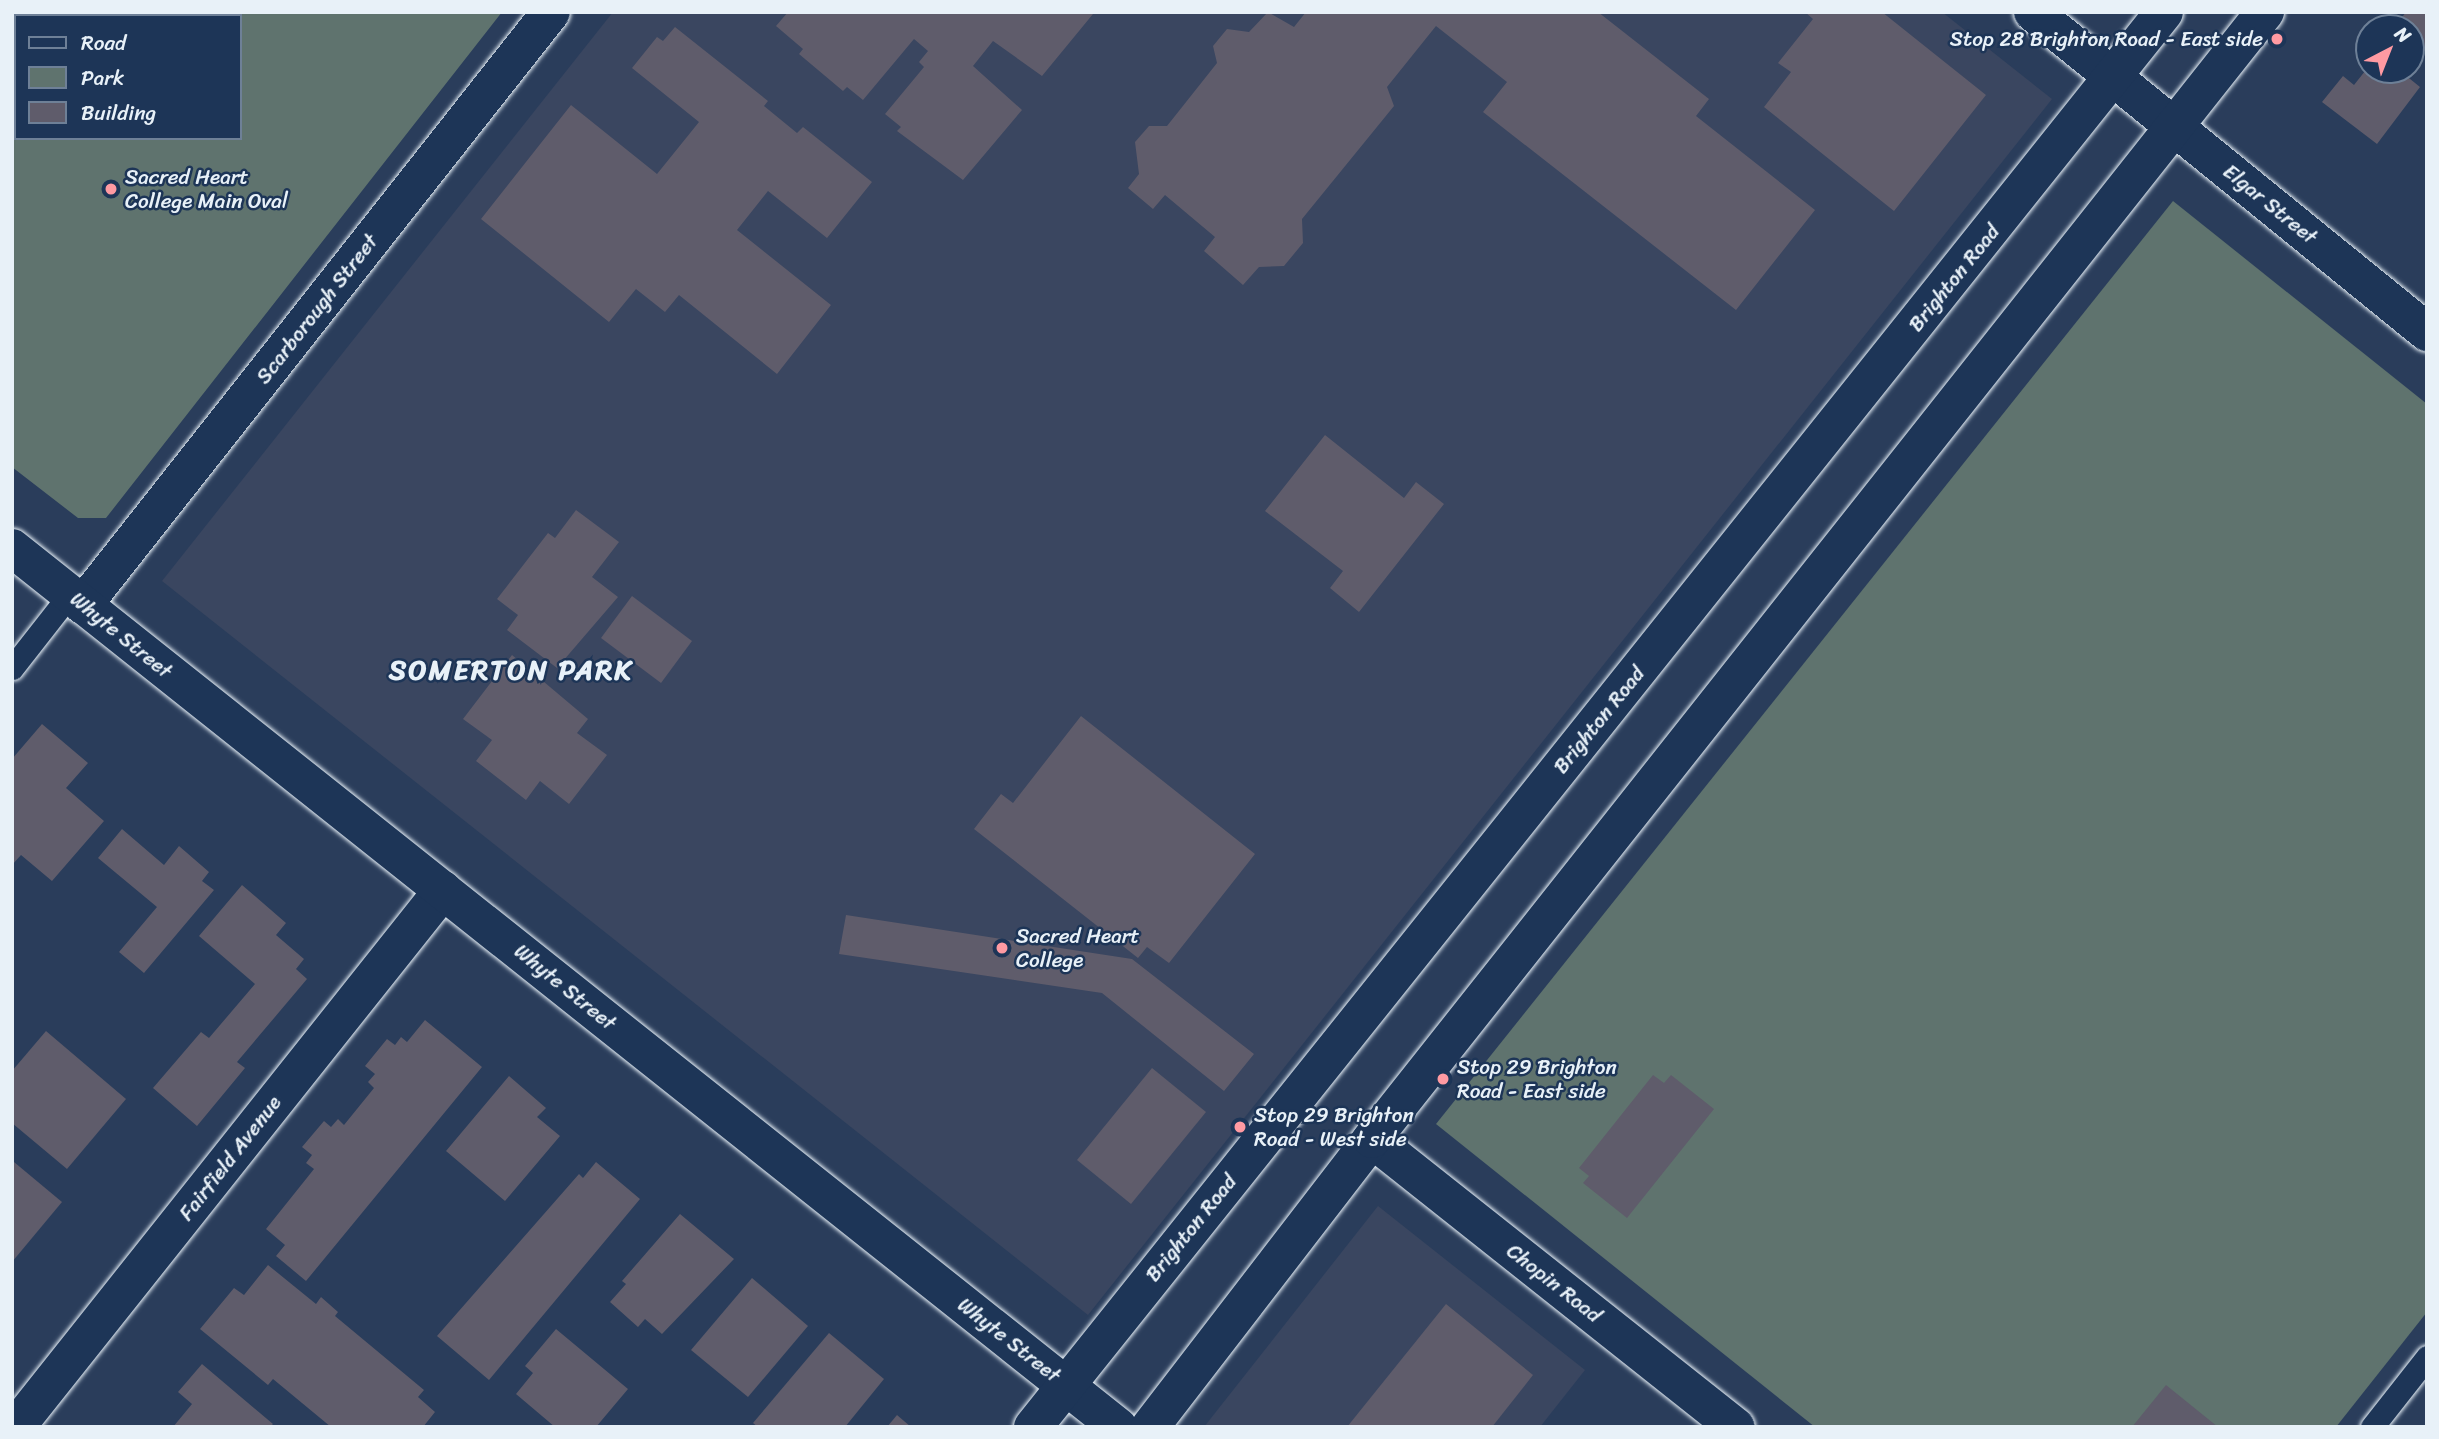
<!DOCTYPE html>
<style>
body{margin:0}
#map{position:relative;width:2439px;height:1439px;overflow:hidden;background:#2a3d5b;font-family:Sriracha,sans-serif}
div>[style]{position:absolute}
.built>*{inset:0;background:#3a4660}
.green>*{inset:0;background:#5f736e}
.building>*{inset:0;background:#5f5c6b}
.roads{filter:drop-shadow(0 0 2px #e8f1f8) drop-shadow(0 0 2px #e8f1f8)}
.service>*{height:23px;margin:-11.5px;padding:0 11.5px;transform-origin:11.5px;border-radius:11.5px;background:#1d3557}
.minor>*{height:38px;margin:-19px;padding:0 19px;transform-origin:19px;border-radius:19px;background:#1d3557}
.tertiary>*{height:38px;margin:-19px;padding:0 19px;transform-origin:19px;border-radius:19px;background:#1d3557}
.primary>*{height:38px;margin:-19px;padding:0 19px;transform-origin:19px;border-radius:19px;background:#1d3557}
.dots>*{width:19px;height:19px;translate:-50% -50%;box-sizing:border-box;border:4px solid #1d3557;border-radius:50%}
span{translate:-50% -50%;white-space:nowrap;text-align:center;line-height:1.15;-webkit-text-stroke:5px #1d3557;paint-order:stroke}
.poi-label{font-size:21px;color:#e8f1f8}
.right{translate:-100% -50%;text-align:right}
.left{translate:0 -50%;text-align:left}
.street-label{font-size:21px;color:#e8f1f8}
.district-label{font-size:28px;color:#e8f1f8;font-weight:700;letter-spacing:2px}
.frame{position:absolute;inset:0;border:14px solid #e8f1f8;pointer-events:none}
.legend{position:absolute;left:14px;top:14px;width:228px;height:126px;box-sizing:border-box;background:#1d3557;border:2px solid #6e8097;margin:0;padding:9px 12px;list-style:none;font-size:21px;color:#e8f1f8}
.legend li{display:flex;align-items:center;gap:14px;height:35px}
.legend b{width:35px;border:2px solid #6e8097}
.north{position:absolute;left:2355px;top:14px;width:70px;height:70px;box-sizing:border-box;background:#1d3557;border:2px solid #6e8097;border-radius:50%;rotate:42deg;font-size:19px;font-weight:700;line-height:28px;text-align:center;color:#e8f1f8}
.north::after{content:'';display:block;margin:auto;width:24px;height:32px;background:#ff9aa2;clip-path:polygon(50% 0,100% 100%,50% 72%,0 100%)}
</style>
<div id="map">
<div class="built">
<i style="clip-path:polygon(613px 12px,1942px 12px,2052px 99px,1088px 1315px,162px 581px)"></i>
<i style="clip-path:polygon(1378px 1206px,1585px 1370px,1540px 1427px,1204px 1427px)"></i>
</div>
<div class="green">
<i style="clip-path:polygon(evenodd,12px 12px,502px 12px,106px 518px,78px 518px,12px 467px,12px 12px,16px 16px,240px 16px,240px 138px,16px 138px,16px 16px)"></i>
<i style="clip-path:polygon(2173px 201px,2427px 404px,2427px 1312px,2336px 1427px,1815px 1427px,1436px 1124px)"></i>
</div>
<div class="building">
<i style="clip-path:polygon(788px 12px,1091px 12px,1093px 14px,1042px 76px,993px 41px,973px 66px,1022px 110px,963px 180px,897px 131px,901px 127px,885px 114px,924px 67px,919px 62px,928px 51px,914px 39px,863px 100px,847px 87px,843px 91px,799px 54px,803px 49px,776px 26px)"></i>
<i style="clip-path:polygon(1268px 12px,1294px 27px,1306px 12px,1598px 12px,1709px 99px,1696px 116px,1815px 210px,1736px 310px,1483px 112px,1507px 82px,1436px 26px,1387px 87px,1394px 106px,1302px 219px,1303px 243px,1284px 266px,1259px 267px,1243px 285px,1204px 251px,1215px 237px,1165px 195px,1153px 209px,1128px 188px,1139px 174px,1135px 142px,1149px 126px,1167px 126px,1217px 63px,1213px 46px,1227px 29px,1249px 32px)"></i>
<i style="clip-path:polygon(1805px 12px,1882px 12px,1986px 95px,1894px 211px,1764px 107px,1791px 72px,1778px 63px,1813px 19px)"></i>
<i style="clip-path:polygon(2406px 12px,2427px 12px,2427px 53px,2411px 41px,2411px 28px,2394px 28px)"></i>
<i style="clip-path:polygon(675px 27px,768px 101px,764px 106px,797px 133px,803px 127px,872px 182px,827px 238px,768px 191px,737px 230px,831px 305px,777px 374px,679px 295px,665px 312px,636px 289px,609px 322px,481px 219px,571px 105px,657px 174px,699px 122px,632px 68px,657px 37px,663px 41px)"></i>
<i style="clip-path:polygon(2369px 66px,2369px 70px,2399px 70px,2420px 87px,2377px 144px,2322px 102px,2343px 76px,2354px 85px)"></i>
<i style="clip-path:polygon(1325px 435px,1404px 498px,1416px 482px,1444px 504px,1359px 612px,1330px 588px,1343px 571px,1265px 511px)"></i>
<i style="clip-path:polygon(576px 510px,619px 542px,592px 577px,618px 597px,557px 668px,507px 630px,518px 615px,497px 599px,548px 533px,555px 538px)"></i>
<i style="clip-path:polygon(632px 596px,692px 641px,661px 683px,601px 638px)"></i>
<i style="clip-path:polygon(512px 655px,588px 719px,577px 733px,607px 755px,569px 804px,540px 781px,526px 800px,476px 761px,492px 740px,463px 719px)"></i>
<i style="clip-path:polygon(1081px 716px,1255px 854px,1169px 963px,1147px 947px,1138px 958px,974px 829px,1001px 794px,1013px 803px)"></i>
<i style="clip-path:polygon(42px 724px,88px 763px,66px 788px,104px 821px,52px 881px,21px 855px,12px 865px,12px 759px)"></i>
<i style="clip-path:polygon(122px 829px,164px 865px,179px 846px,209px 872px,202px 881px,214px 890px,144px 973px,119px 952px,157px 907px,98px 858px)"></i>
<i style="clip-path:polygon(242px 885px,286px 923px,276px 935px,304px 959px,296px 969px,307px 979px,237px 1062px,245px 1068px,197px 1126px,153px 1088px,201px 1032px,209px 1038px,255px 984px,199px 936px)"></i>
<i style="clip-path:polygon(846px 915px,1132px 959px,1254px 1054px,1224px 1091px,1102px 993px,839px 954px)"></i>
<i style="clip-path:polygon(425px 1020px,482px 1067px,306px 1281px,276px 1256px,285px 1245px,266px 1229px,314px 1169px,306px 1163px,312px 1155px,302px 1147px,324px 1121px,331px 1127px,338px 1119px,344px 1125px,374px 1088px,368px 1082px,375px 1074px,365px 1066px,387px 1039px,395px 1045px,401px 1037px,407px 1042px)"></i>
<i style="clip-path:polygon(46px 1031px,126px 1099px,67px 1169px,12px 1123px,12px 1071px)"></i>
<i style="clip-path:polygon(1152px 1068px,1206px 1112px,1131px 1204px,1077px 1160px)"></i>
<i style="clip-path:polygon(1653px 1075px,1664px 1083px,1671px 1075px,1714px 1109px,1627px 1218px,1583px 1183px,1589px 1176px,1579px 1168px)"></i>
<i style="clip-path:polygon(509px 1076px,546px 1108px,537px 1117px,560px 1136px,505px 1201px,446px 1151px)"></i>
<i style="clip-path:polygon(14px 1162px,62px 1202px,12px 1262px,12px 1163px)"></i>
<i style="clip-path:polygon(596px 1162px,640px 1199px,489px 1380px,437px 1336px,579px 1174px,583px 1178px)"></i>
<i style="clip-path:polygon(680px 1214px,734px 1259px,662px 1334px,645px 1319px,638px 1327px,610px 1302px,626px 1284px,622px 1281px)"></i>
<i style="clip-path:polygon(268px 1265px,316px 1304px,321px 1297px,338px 1312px,335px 1316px,424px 1390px,418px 1397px,435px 1412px,423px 1427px,331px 1427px,273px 1379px,268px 1385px,200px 1329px,234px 1288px,244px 1295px)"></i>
<i style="clip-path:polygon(752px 1278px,808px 1326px,748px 1397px,691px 1350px)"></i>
<i style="clip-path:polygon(1446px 1304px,1533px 1375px,1492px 1427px,1347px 1427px)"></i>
<i style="clip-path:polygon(556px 1329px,628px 1389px,596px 1427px,555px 1427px,516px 1394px,533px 1373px,525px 1366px)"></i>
<i style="clip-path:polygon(829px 1333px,884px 1379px,845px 1427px,758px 1427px,753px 1423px)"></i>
<i style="clip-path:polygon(202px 1364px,273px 1424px,270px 1427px,173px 1427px,192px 1404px,178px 1392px)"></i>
<i style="clip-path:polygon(2166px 1385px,2218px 1427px,2132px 1427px)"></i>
<i style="clip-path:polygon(897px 1415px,911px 1427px,887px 1427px)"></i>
</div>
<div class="roads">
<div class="service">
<i style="left:12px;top:668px;width:94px;rotate:-51.9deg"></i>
<i style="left:2372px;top:1427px;width:89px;rotate:-51.8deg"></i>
</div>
<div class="minor">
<i style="left:2033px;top:12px;width:508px;rotate:39.08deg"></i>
<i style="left:83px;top:605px;width:755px;rotate:-51.72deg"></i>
<i style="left:1372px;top:1139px;width:464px;rotate:38.4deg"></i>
<i style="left:16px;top:1427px;width:686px;rotate:-51.51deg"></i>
</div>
<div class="tertiary">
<i style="left:12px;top:548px;width:1413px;rotate:38.48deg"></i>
</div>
<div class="primary">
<i style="left:1033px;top:1427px;width:1811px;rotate:-51.36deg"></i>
<i style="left:1150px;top:1427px;width:364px;rotate:-52.4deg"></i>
<i style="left:1372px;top:1139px;width:1438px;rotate:-51.61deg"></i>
</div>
</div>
<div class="dots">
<i style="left:2277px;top:39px;background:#ff9aa2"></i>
<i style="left:111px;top:189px;background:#ff9aa2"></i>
<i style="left:1002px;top:948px;background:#ff9aa2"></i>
<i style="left:1443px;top:1079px;background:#ff9aa2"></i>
<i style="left:1240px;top:1127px;background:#ff9aa2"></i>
</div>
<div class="poi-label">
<span class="right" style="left:2263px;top:39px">Stop 28 Brighton Road - East side</span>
<span class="left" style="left:125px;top:189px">Sacred Heart<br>College Main Oval</span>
<span class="left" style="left:1016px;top:948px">Sacred Heart<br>College</span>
<span class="left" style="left:1457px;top:1079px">Stop 29 Brighton<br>Road - East side</span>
<span class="left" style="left:1254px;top:1127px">Stop 29 Brighton<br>Road - West side</span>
</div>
<div class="street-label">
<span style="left:2270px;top:204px;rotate:39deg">Elgar Street</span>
<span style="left:1954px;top:278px;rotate:-51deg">Brighton Road</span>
<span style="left:317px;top:309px;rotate:-52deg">Scarborough Street</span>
<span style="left:121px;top:635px;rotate:39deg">Whyte Street</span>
<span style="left:1599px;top:720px;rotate:-51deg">Brighton Road</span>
<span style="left:565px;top:987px;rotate:39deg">Whyte Street</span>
<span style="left:230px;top:1158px;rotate:-52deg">Fairfield Avenue</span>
<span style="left:1191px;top:1228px;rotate:-51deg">Brighton Road</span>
<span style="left:1554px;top:1283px;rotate:38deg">Chopin Road</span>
<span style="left:1009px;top:1340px;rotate:38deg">Whyte Street</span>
</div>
<div class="district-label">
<span style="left:511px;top:670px">SOMERTON PARK</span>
</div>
<div class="frame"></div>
<ul class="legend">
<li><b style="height:9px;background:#1d3557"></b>Road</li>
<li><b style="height:19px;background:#5f736e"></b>Park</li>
<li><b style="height:19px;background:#5f5c6b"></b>Building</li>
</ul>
<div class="north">N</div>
</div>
